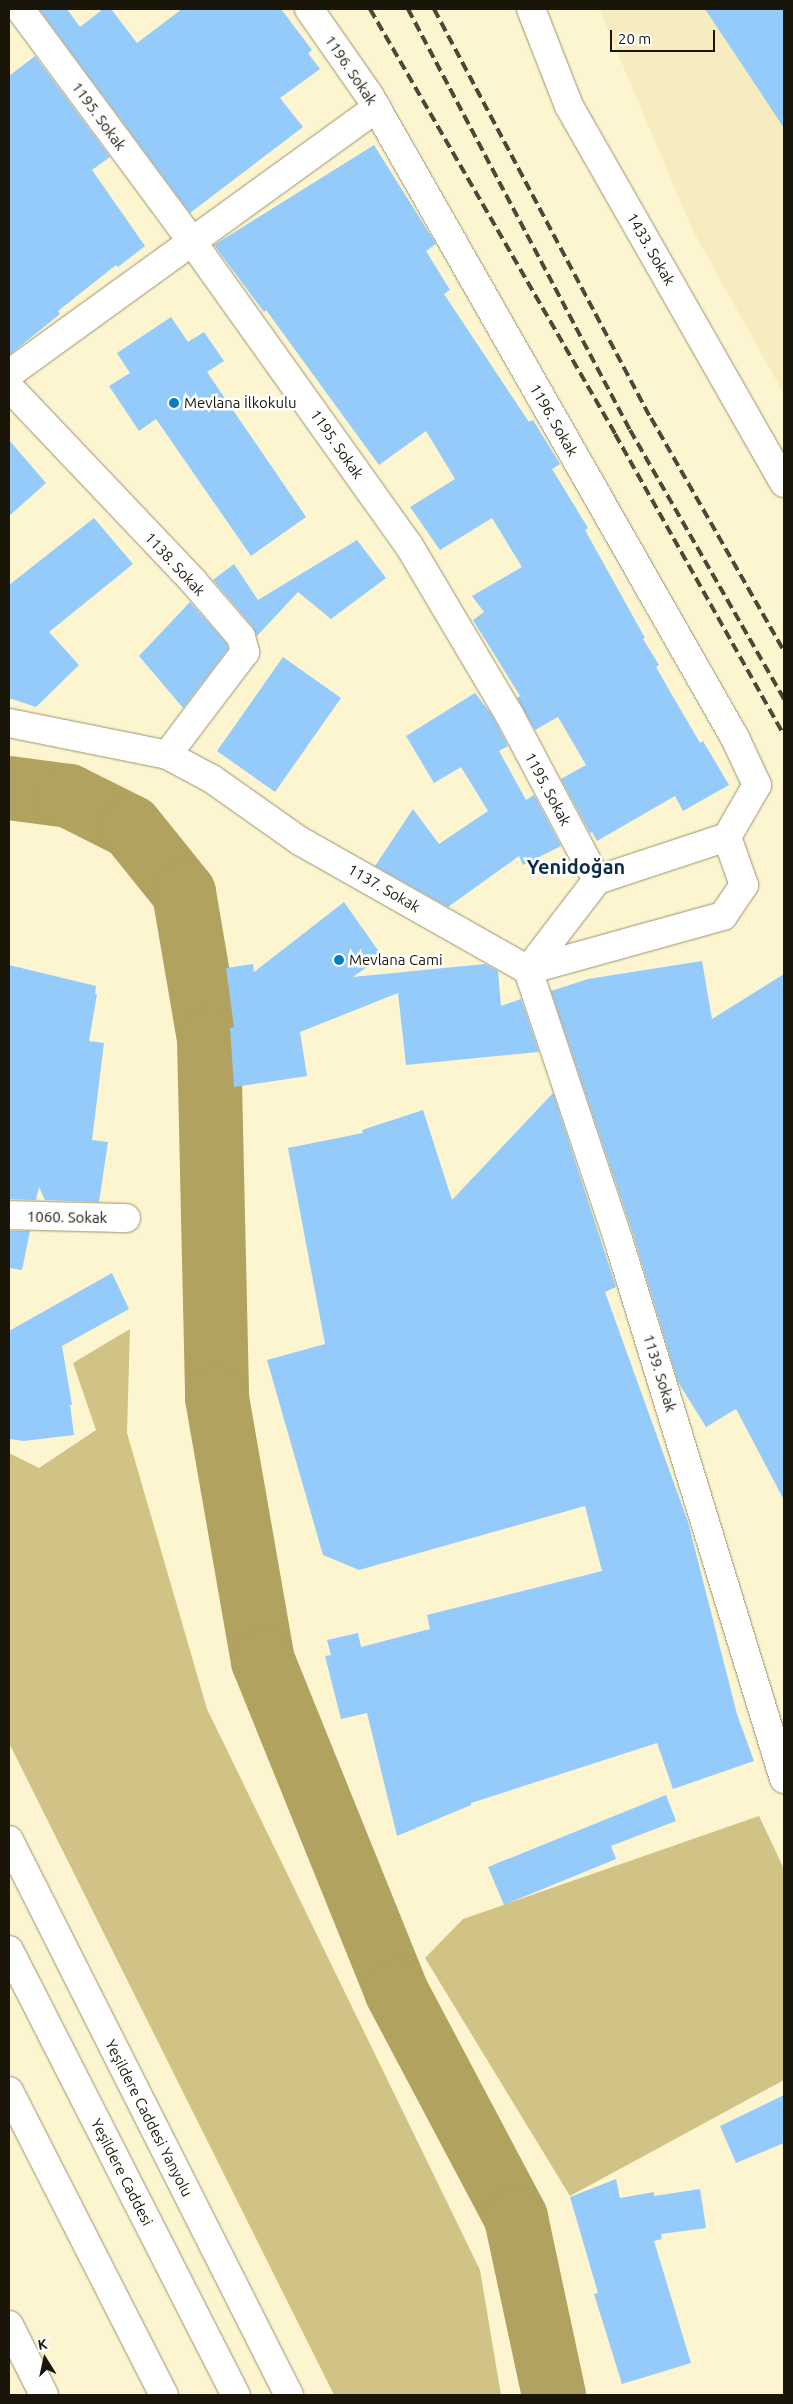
<!DOCTYPE html>
<meta charset="utf-8">
<style>
body{margin:0}
#map{position:relative;width:793px;height:2404px;overflow:hidden;background:#fdf5d0;font-family:Ubuntu,sans-serif}
div>[style]{position:absolute}
.built>*{inset:0;background:#f6ecbf}
.green>*{inset:0;background:#d1c385}
.river>*{height:64px;margin:-32px;padding:0 32px;transform-origin:32px;border-radius:32px;background:#b1a260}
.building>*{inset:0;background:#95cbfb}
.roads{filter:drop-shadow(0 0 1px #9a9270) drop-shadow(0 0 1px #9a9270)}
.minor>*{height:28px;margin:-14px;padding:0 14px;transform-origin:14px;border-radius:14px;background:#fff}
.secondary>*{height:28px;margin:-14px;padding:0 14px;transform-origin:14px;border-radius:14px;background:#fff}
.trunk>*{height:28px;margin:-14px;padding:0 14px;transform-origin:14px;border-radius:14px;background:#fff}
.rail>*{height:4px;margin-top:-2px;transform-origin:0;background:repeating-linear-gradient(90deg,#4c4836 0 10px,transparent 0 15px)}
.dots>*{width:14px;height:14px;translate:-50% -50%;box-sizing:border-box;border:2px solid #fff;border-radius:50%}
span{translate:-50% -50%;white-space:nowrap;text-align:center;line-height:1.15;-webkit-text-stroke:5px #fff;paint-order:stroke}
.street-label{font-size:15px;color:#191609}
.poi-label{font-size:15px;color:#191609}
.left{translate:0 -50%;text-align:left}
.district-label{font-size:20px;color:#0d2d46;font-weight:700}
.frame{position:absolute;inset:0;border:10px solid #191609;pointer-events:none}
.north{position:absolute;left:20px;top:2334px;width:50px;height:50px;-webkit-text-stroke:4px #fff;paint-order:stroke;rotate:350deg;font-size:14px;font-weight:700;line-height:20px;text-align:center;color:#191609}
.north::after{content:'';display:block;margin:auto;width:18px;height:22px;background:#191609;clip-path:polygon(50% 0,100% 100%,50% 72%,0 100%)}
.scale{position:absolute;left:610px;top:30px;width:105px;height:22px;box-sizing:border-box;border:2px solid #191609;border-top:0;padding-left:6px;font-size:15px;line-height:18px;white-space:nowrap;color:#191609;-webkit-text-stroke:4px #fff;paint-order:stroke}
</style>
<div id="map">
<div class="built">
<i style="clip-path:polygon(599px 9px,784px 9px,784px 394px,692px 229px)"></i>
</div>
<div class="green">
<i style="clip-path:polygon(130px 1329px,127px 1433px,207px 1709px,480px 2270px,501px 2395px,334px 2395px,9px 1743px,9px 1453px,39px 1468px,96px 1430px,73px 1363px)"></i>
<i style="clip-path:polygon(759px 1816px,784px 1869px,784px 2080px,570px 2196px,425px 1958px,463px 1919px)"></i>
</div>
<div class="river">
<i style="left:9px;top:788px;width:61px;rotate:7.6deg"></i>
<i style="left:69px;top:796px;width:69px;rotate:26.6deg"></i>
<i style="left:131px;top:827px;width:85px;rotate:51.2deg"></i>
<i style="left:184px;top:893px;width:148px;rotate:80.3deg"></i>
<i style="left:209px;top:1039px;width:359px;rotate:88.7deg"></i>
<i style="left:217px;top:1398px;width:267px;rotate:80.1deg"></i>
<i style="left:263px;top:1661px;width:356px;rotate:68deg"></i>
<i style="left:396px;top:1991px;width:257px;rotate:62.1deg"></i>
<i style="left:516px;top:2218px;width:181px;rotate:77.9deg"></i>
</div>
<div class="building">
<i style="clip-path:polygon(39px 9px,67px 9px,80px 27px,103px 9px,111px 9px,137px 43px,182px 9px,281px 9px,312px 50px,308px 53px,320px 69px,280px 98px,303px 127px,190px 213px)"></i>
<i style="clip-path:polygon(705px 9px,784px 9px,784px 128px)"></i>
<i style="clip-path:polygon(35px 56px,110px 157px,92px 170px,145px 246px,118px 267px,116px 265px,58px 311px,60px 314px,9px 355px,9px 76px)"></i>
<i style="clip-path:polygon(374px 145px,436px 244px,426px 251px,450px 290px,444px 294px,529px 422px,533px 420px,560px 464px,552px 469px,588px 528px,585px 530px,645px 638px,643px 639px,659px 665px,656px 667px,668px 688px,700px 743px,703px 741px,729px 785px,683px 811px,675px 796px,597px 841px,592px 832px,590px 833px,561px 779px,586px 765px,558px 717px,535px 730px,517px 698px,520px 696px,473px 620px,484px 612px,472px 596px,522px 567px,492px 518px,440px 550px,410px 507px,455px 479px,426px 431px,379px 465px,266px 310px,264px 312px,214px 245px)"></i>
<i style="clip-path:polygon(171px 317px,188px 342px,204px 332px,224px 361px,207px 372px,306px 517px,251px 556px,156px 419px,139px 431px,109px 386px,130px 373px,117px 353px)"></i>
<i style="clip-path:polygon(9px 440px,46px 483px,9px 516px)"></i>
<i style="clip-path:polygon(94px 518px,133px 564px,49px 632px,79px 665px,36px 707px,9px 698px,9px 585px)"></i>
<i style="clip-path:polygon(357px 540px,386px 578px,331px 619px,298px 592px,257px 636px,253px 627px,213px 580px,234px 564px,258px 600px)"></i>
<i style="clip-path:polygon(190px 602px,227px 644px,228px 649px,183px 708px,139px 656px)"></i>
<i style="clip-path:polygon(283px 657px,341px 698px,275px 792px,217px 751px)"></i>
<i style="clip-path:polygon(475px 693px,492px 715px,508px 746px,499px 751px,526px 800px,534px 795px,561px 846px,523px 865px,519px 856px,448px 907px,375px 866px,413px 809px,439px 844px,488px 811px,461px 767px,434px 783px,406px 736px)"></i>
<i style="clip-path:polygon(344px 902px,382px 956px,353px 977px,485px 964px,498px 971px,501px 1006px,521px 999px,539px 1052px,406px 1065px,398px 993px,300px 1032px,307px 1076px,234px 1087px,230px 1028px,234px 1027px,226px 968px,253px 964px,254px 972px)"></i>
<i style="clip-path:polygon(702px 961px,712px 1019px,784px 974px,784px 1500px,736px 1409px,706px 1427px,678px 1382px,633px 1234px,551px 991px,588px 979px)"></i>
<i style="clip-path:polygon(9px 965px,96px 986px,95px 994px,97px 994px,89px 1041px,104px 1043px,92px 1140px,108px 1142px,99px 1202px,45px 1200px,39px 1187px,36px 1200px,9px 1199px)"></i>
<i style="clip-path:polygon(553px 1093px,616px 1287px,605px 1292px,688px 1522px,737px 1714px,754px 1761px,673px 1789px,657px 1743px,471px 1803px,471px 1805px,397px 1836px,367px 1713px,341px 1719px,325px 1656px,331px 1655px,327px 1640px,358px 1633px,361px 1647px,430px 1629px,427px 1615px,602px 1571px,585px 1506px,359px 1570px,323px 1555px,267px 1360px,325px 1344px,288px 1148px,363px 1133px,362px 1130px,423px 1110px,452px 1200px)"></i>
<i style="clip-path:polygon(9px 1231px,30px 1231px,22px 1270px,9px 1268px)"></i>
<i style="clip-path:polygon(112px 1273px,129px 1309px,62px 1346px,72px 1405px,70px 1405px,74px 1435px,24px 1441px,9px 1439px,9px 1331px)"></i>
<i style="clip-path:polygon(666px 1795px,676px 1821px,611px 1846px,616px 1859px,504px 1905px,488px 1867px)"></i>
<i style="clip-path:polygon(784px 2095px,784px 2143px,736px 2163px,720px 2126px)"></i>
<i style="clip-path:polygon(616px 2179px,620px 2198px,654px 2192px,654px 2196px,700px 2189px,706px 2228px,661px 2234px,662px 2239px,654px 2241px,691px 2363px,622px 2384px,594px 2294px,598px 2293px,570px 2197px)"></i>
</div>
<div class="roads">
<div class="minor">
<i style="left:20px;top:9px;width:291px;rotate:53.5deg"></i>
<i style="left:193px;top:243px;width:370px;rotate:54.5deg"></i>
<i style="left:408px;top:544px;width:198px;rotate:59.3deg"></i>
<i style="left:509px;top:714px;width:188px;rotate:62.1deg"></i>
<i style="left:309px;top:9px;width:105px;rotate:55.1deg"></i>
<i style="left:369px;top:95px;width:740px;rotate:60.35deg"></i>
<i style="left:735px;top:738px;width:52px;rotate:64.9deg"></i>
<i style="left:757px;top:785px;width:60px;rotate:120deg"></i>
<i style="left:531px;top:9px;width:104px;rotate:68.6deg"></i>
<i style="left:569px;top:106px;width:434px;rotate:60.3deg"></i>
<i style="left:9px;top:374px;width:454px;rotate:-35.9deg"></i>
<i style="left:9px;top:387px;width:267px;rotate:46.5deg"></i>
<i style="left:193px;top:581px;width:74px;rotate:49.4deg"></i>
<i style="left:241px;top:637px;width:16px;rotate:75deg"></i>
<i style="left:245px;top:652px;width:129px;rotate:127.1deg"></i>
<i style="left:9px;top:723px;width:161px;rotate:11.4deg"></i>
<i style="left:167px;top:755px;width:51px;rotate:28.1deg"></i>
<i style="left:212px;top:779px;width:108px;rotate:35.2deg"></i>
<i style="left:300px;top:841px;width:262px;rotate:29.5deg"></i>
<i style="left:528px;top:970px;width:113px;rotate:-52.5deg"></i>
<i style="left:597px;top:880px;width:137px;rotate:-18.3deg"></i>
<i style="left:727px;top:837px;width:51px;rotate:70.5deg"></i>
<i style="left:744px;top:885px;width:37px;rotate:124deg"></i>
<i style="left:723px;top:916px;width:202px;rotate:164.5deg"></i>
<i style="left:528px;top:970px;width:284px;rotate:71.5deg"></i>
<i style="left:618px;top:1239px;width:565px;rotate:72.91deg"></i>
<i style="left:9px;top:1215px;width:117px;rotate:1.5deg"></i>
<i style="left:9px;top:2325px;width:78px;rotate:63.4deg"></i>
</div>
<div class="secondary">
<i style="left:9px;top:1840px;width:622px;rotate:63.23deg"></i>
</div>
<div class="trunk">
<i style="left:9px;top:1950px;width:500px;rotate:63deg"></i>
<i style="left:9px;top:2091px;width:341px;rotate:63deg"></i>
</div>
</div>
<div class="rail">
<i style="left:370px;top:9px;width:491px;rotate:60deg"></i>
<i style="left:615px;top:434px;width:345px;rotate:60.7deg"></i>
<i style="left:408px;top:9px;width:476px;rotate:62.2deg"></i>
<i style="left:630px;top:430px;width:310px;rotate:60.2deg"></i>
<i style="left:434px;top:9px;width:463px;rotate:62.1deg"></i>
<i style="left:651px;top:418px;width:268px;rotate:60.3deg"></i>
</div>
<div class="dots">
<i style="left:174px;top:403px;background:#087bc5"></i>
<i style="left:339px;top:960px;background:#087bc5"></i>
</div>
<div class="street-label">
<span style="left:351px;top:70px;rotate:56deg">1196. Sokak</span>
<span style="left:99px;top:116px;rotate:54deg">1195. Sokak</span>
<span style="left:651px;top:249px;rotate:60deg">1433. Sokak</span>
<span style="left:554px;top:420px;rotate:60deg">1196. Sokak</span>
<span style="left:337px;top:444px;rotate:55deg">1195. Sokak</span>
<span style="left:175px;top:564px;rotate:47deg">1138. Sokak</span>
<span style="left:548px;top:789px;rotate:62deg">1195. Sokak</span>
<span style="left:384px;top:888px;rotate:30deg">1137. Sokak</span>
<span style="left:67px;top:1217px;rotate:1deg">1060. Sokak</span>
<span style="left:660px;top:1373px;rotate:73deg">1139. Sokak</span>
<span style="left:149px;top:2118px;rotate:63deg">Yeşildere Caddesi Yanyolu</span>
<span style="left:122px;top:2172px;rotate:63deg">Yeşildere Caddesi</span>
</div>
<div class="poi-label">
<span class="left" style="left:184px;top:403px">Mevlana İlkokulu</span>
<span class="left" style="left:349px;top:960px">Mevlana Cami</span>
</div>
<div class="district-label">
<span style="left:576px;top:866px">Yenidoğan</span>
</div>
<div class="frame"></div>
<div class="north">K</div>
<div class="scale">20 m</div>
</div>
